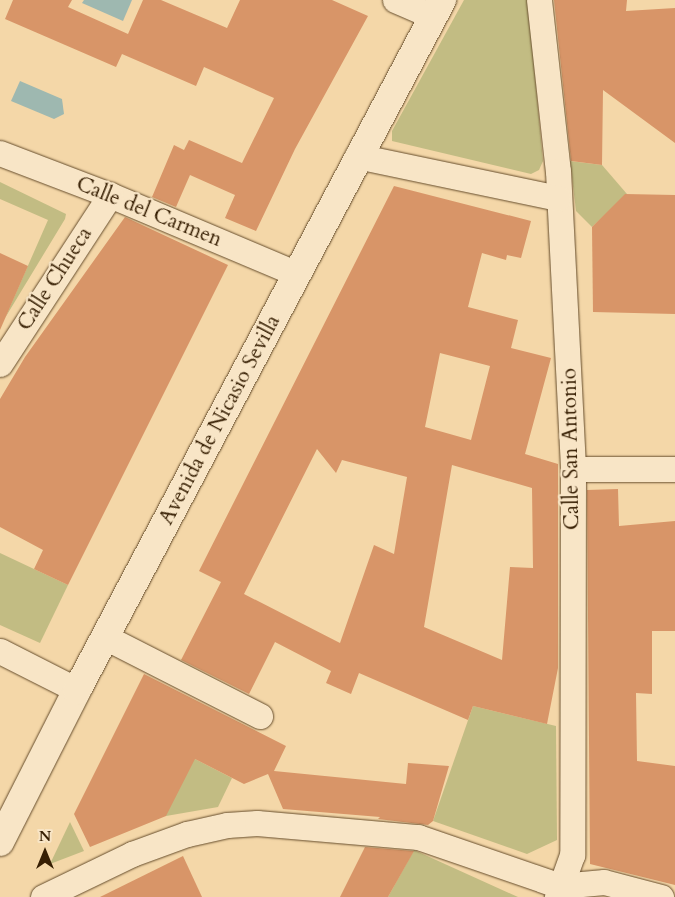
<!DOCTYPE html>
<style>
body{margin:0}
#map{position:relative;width:675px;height:897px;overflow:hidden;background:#f4d7a8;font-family:Cardo,serif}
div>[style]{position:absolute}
.green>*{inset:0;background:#c2bc83}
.water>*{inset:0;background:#9eb8b0}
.building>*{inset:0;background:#d89568}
.roads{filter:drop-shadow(0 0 1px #664d2c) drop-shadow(0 0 1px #664d2c)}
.minor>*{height:25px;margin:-12.5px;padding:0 12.5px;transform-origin:12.5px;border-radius:12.5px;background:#f8e5c6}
.secondary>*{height:28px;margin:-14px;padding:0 14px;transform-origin:14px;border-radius:14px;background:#f8e5c6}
span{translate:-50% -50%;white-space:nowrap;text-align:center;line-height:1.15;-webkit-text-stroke:4.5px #f8e5c6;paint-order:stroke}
.street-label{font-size:21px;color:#371f03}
.north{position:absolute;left:20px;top:827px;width:50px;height:50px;-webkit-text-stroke:4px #f8e5c6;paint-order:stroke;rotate:0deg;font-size:14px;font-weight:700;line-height:20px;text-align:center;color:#371f03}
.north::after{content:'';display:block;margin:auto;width:18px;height:22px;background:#371f03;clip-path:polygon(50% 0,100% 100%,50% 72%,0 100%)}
</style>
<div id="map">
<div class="green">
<i style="clip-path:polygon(464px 0,528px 0,543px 161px,539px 170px,531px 174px,392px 141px,392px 131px)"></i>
<i style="clip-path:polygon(570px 161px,602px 165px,627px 194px,592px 227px,576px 211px)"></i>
<i style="clip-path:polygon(0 182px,66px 214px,65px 219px,5px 318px,48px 220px,0 199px)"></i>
<i style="clip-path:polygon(0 553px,68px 585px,40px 643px,0 625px)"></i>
<i style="clip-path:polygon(473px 706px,556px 726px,557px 840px,527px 854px,433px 821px)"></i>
<i style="clip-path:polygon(121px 721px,232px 778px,218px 807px,166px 816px)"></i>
<i style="clip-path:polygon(70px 822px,84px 851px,50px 864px)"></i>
<i style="clip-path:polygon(414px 850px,518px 897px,388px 897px)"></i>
</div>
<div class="water">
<i style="clip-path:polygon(84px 0,132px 0,123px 21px,82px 3px)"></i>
<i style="clip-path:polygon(20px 81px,62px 99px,64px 114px,54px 119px,11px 101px)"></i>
</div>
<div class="building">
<i style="clip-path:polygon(13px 0,72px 0,68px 7px,128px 34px,143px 0,161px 0,227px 28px,240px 0,332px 0,368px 16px,295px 149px,256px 231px,225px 218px,235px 195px,190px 175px,176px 207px,152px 197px,174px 145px,184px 150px,189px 140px,242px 163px,274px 98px,204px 67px,196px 86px,122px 54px,116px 67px,5px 19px)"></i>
<i style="clip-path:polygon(554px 0,627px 0,626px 11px,675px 8px,675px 143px,603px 90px,602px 165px,571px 161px)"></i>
<i style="clip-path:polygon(evenodd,394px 186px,531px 221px,521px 258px,507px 255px,506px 260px,482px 253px,468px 307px,518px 320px,511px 348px,551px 358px,525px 454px,558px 464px,558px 668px,547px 724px,473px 706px,468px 720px,359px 673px,351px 694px,326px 683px,331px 671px,275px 642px,249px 694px,181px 660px,221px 582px,199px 571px,394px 186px,440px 353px,490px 366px,471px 440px,425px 427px,440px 353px,394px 186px,317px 449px,336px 473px,342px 460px,407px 477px,394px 554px,374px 545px,340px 643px,244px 594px,317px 449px,394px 186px,452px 465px,532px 488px,533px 568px,510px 567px,502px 660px,424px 627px,452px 465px)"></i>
<i style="clip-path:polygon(625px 194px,675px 195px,675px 314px,593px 312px,592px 227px)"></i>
<i style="clip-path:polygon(125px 217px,228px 265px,68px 585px,34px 569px,43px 550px,0 527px,0 399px,25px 357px)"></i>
<i style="clip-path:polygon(0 253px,28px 266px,0 330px)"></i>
<i style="clip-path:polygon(618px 489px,619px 526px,675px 521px,675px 631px,652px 631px,652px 694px,636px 693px,637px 761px,675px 766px,675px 885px,590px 864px,587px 490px)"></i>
<i style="clip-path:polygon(144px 674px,286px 746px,274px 771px,406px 784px,408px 763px,449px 766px,433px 821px,428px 825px,378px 819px,380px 817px,283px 809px,268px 774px,244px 784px,195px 759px,166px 816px,90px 847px,74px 814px)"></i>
<i style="clip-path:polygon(365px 847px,414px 851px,388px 897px,340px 897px)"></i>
<i style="clip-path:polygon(183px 856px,202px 897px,100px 897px)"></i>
</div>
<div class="roads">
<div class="minor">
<i style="left:395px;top:0;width:40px;rotate:23.4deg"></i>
<i style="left:539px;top:0;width:172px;rotate:83.7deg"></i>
<i style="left:558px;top:171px;width:298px;rotate:87.1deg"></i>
<i style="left:573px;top:469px;width:386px;rotate:90.1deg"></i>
<i style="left:572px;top:855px;width:45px;rotate:109.7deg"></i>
<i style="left:0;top:153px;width:118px;rotate:20.9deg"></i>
<i style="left:110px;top:195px;width:203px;rotate:22.9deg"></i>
<i style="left:357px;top:156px;width:205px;rotate:11.8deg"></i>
<i style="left:0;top:364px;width:202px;rotate:-56.9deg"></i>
<i style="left:573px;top:469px;width:102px"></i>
<i style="left:105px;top:637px;width:174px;rotate:27deg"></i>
<i style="left:0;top:651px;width:86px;rotate:26.9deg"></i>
<i style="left:43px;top:897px;width:99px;rotate:-25.8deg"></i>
<i style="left:132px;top:854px;width:59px;rotate:-20deg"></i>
<i style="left:187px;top:834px;width:41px;rotate:-12.7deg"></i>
<i style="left:227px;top:825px;width:30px;rotate:-4deg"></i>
<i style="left:257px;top:823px;width:162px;rotate:5deg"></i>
<i style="left:418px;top:837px;width:150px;rotate:19deg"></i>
<i style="left:560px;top:886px;width:44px;rotate:-5.2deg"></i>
<i style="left:604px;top:882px;width:59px;rotate:14.7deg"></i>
</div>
<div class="secondary">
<i style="left:0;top:842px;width:170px;rotate:-63.1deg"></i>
<i style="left:77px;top:690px;width:781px;rotate:-62.12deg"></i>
</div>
</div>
<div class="street-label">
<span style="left:149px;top:212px;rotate:22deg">Calle del Carmen</span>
<span style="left:55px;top:279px;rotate:-57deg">Calle Chueca</span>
<span style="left:220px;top:420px;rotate:-62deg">Avenida de Nicasio Sevilla</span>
<span style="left:571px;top:449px;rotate:-91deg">Calle San Antonio</span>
</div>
<div class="north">N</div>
</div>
